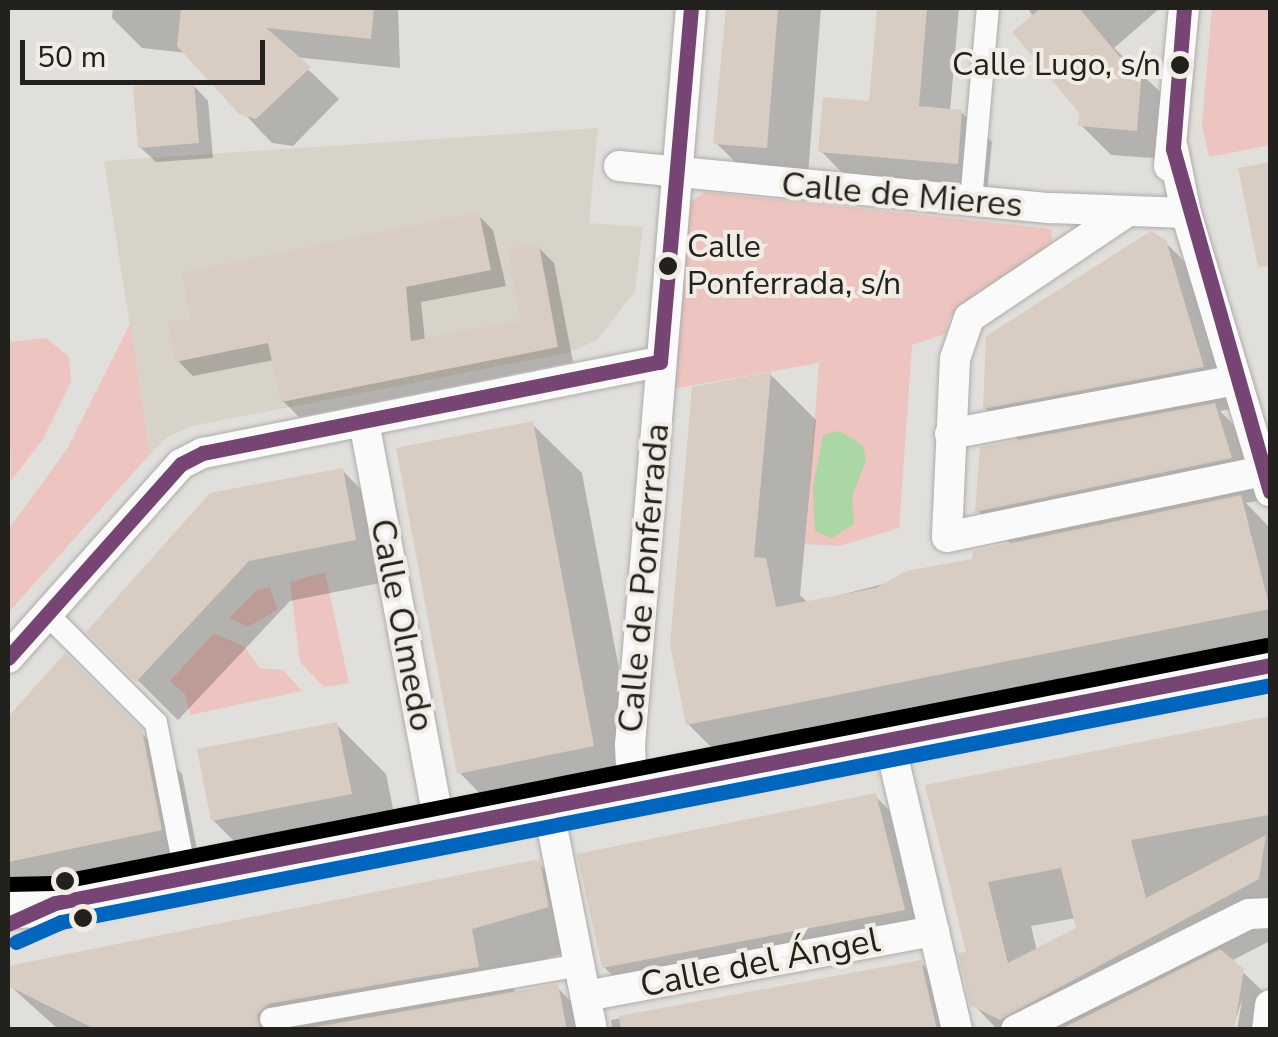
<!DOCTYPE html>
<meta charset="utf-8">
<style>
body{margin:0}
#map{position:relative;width:1278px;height:1037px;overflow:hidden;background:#e1dfdb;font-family:"Nunito Sans",sans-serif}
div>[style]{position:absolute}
.built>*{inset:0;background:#d7d3c8}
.green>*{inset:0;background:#edc4bf}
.water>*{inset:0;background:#aad7a3}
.shadow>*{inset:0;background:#0003}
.building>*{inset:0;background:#d9ccc2}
.roads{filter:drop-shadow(0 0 2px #aeacaa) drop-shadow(0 0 2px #aeacaa)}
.pedestrian>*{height:22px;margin:-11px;padding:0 11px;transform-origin:11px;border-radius:11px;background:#fafafa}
.minor>*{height:30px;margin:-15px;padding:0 15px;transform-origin:15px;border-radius:15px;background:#fafafa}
.primary>*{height:48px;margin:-24px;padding:0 24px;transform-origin:24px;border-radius:24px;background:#fafafa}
.bus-1>*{height:15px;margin:-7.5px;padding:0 7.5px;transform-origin:7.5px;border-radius:7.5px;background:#774573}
.bus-2>*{height:15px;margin:-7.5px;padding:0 7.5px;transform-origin:7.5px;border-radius:7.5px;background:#0065bd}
.bus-3>*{height:15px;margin:-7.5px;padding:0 7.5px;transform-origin:7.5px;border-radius:7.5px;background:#000}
.dots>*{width:28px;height:28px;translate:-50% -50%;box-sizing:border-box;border:5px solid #f1ede5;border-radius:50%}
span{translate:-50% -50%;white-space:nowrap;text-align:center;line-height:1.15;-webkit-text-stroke:8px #f1ede5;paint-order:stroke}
.bus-label{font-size:32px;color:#23211e}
.right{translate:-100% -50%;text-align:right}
.left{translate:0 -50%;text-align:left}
.street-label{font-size:35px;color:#23211e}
.frame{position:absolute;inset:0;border:10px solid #23211e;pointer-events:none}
.scale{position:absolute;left:20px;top:40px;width:245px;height:45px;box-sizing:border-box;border:5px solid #23211e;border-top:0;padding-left:12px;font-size:30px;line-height:35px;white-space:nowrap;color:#23211e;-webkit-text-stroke:8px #f1ede5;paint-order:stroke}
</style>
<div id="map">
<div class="built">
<i style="clip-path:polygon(598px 128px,589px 223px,643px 227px,635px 291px,597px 340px,567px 353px,192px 426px,167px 437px,150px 454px,104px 161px)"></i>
</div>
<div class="green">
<i style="clip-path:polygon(1212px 8px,1270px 8px,1270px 145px,1209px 157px,1202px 125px)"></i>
<i style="clip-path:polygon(705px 192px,1052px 229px,1051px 252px,950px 317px,945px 334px,912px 345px,899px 528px,840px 546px,805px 544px,819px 363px,671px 389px,689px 203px)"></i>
<i style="clip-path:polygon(130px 324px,150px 454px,8px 613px,8px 530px,67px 449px)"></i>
<i style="clip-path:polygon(46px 338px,69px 357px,71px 382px,43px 439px,11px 481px,8px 342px)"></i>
<i style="clip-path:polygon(325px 572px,349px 683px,324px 687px,300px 662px,290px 582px)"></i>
<i style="clip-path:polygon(270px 587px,277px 610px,248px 627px,229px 618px,257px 590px)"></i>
<i style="clip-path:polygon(214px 633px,244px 646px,260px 668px,283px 670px,302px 691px,190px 715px,185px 694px,170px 681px)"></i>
</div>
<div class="water">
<i style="clip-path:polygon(839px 431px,863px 445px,866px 460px,852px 497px,854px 524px,832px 538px,815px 531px,813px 488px,823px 435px)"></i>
</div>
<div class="shadow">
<i style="clip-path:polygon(113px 8px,398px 8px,400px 68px,295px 57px,339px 99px,293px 146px,272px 143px,187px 53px,142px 48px,112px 18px)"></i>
<i style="clip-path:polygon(728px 8px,821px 8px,807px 187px,757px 183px,716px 143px)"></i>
<i style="clip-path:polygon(879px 8px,959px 8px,950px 111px,961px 112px,992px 142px,987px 193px,851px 182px,821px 151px,872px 103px)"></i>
<i style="clip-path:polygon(1028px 8px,1160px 8px,1114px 48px,1171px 102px,1166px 159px,1111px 155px,1081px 125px,1082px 112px)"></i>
<i style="clip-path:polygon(193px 85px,208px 101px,213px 158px,156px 162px,140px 147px)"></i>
<i style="clip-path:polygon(1270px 164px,1270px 269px,1241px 170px)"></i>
<i style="clip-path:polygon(478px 215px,493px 230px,506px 286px,421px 302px,425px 341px,523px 324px,538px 247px,554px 263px,573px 362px,299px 417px,283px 401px,274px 360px,193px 376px,177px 360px,193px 321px)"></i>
<i style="clip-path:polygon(1165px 242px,1206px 283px,1243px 407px,1220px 411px,1255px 446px,1269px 499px,1246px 503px,1270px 528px,1270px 664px,734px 770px,688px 724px,770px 374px,816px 420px,800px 595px,808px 603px,975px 561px,1012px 545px,978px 511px,1020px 442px,985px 408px)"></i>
<i style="clip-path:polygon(532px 424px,582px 473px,643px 796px,509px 823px,460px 773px)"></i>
<i style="clip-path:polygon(343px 471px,383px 512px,395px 580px,290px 601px,178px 720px,89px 632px)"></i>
<i style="clip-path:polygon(65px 656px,182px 774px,201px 870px,8px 882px,8px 720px)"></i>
<i style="clip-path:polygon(evenodd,1270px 718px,1270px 941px,1231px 961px,1270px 998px,1270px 1030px,1237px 1030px,1242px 1000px,1232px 1030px,998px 1030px,973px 1004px,969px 954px,928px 787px,1270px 718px,1076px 918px,1079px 929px,1037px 951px,1031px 926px,1076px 918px)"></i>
<i style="clip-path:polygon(336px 724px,386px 774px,400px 843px,263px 870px,213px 820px)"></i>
<i style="clip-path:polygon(875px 796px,903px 824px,932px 937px,632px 995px,604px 967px)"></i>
<i style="clip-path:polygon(539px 864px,579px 904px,587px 947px,510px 969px,515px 994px,557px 987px,598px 1030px,59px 1030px,8px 984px,9px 968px)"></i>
<i style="clip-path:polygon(921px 963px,961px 1003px,967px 1030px,612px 1030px,611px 1020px)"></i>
</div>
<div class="building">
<i style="clip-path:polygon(181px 8px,245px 10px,374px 8px,371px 39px,266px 28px,311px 67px,256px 119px,239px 114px,177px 46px)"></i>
<i style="clip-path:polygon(726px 8px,778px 8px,767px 148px,713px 144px)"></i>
<i style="clip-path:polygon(877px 8px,927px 8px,919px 106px,962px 110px,958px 164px,818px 152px,823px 97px,869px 101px)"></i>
<i style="clip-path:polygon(1041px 8px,1079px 8px,1129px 68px,1142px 69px,1137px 131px,1078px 126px,1079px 113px,1012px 32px)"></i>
<i style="clip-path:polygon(194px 83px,199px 143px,138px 148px,133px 86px)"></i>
<i style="clip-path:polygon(1270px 162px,1270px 266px,1258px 267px,1238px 168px)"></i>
<i style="clip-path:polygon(479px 212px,491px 270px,406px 287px,411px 341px,520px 321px,508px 248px,539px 245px,558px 347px,281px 402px,268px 343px,175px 362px,168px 321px,190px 319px,182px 273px)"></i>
<i style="clip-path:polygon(1151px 231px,1166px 240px,1204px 367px,983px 409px,986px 336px)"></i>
<i style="clip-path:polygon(771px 372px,754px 557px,766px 558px,776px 607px,876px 588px,906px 571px,972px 559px,973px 551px,1241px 495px,1270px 609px,686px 725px,670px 645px,692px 387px)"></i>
<i style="clip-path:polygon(1215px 403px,1232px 458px,975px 512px,980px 447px)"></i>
<i style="clip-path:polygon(533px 421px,594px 746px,457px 774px,396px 448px)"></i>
<i style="clip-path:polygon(343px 468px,356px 540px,249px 561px,136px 682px,86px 632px,210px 493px)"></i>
<i style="clip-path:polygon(65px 653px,142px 730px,162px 830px,8px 862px,8px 717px)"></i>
<i style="clip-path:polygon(evenodd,1270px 716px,1269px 815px,1131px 840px,1146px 898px,1266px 835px,1259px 879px,1000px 1020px,970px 1005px,958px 953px,966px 952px,925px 785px,1270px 716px,1061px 868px,1076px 928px,1008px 963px,988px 882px,1061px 868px)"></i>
<i style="clip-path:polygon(337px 722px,352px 794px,211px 821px,197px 749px)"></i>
<i style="clip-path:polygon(876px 793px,905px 910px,602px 968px,577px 854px)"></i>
<i style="clip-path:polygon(534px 860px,540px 861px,549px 907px,472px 929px,479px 967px,268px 1004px,257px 1015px,261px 1030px,97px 1030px,8px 986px,8px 966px)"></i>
<i style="clip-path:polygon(1220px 949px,1244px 969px,1234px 1030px,1059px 1030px)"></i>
<i style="clip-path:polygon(921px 960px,937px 1030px,621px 1030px,619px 1016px)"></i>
<i style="clip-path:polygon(558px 984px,567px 1030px,298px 1030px)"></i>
</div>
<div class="roads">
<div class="pedestrian">
<i style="left:971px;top:201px;width:194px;rotate:-85deg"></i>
<i style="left:47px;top:614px;width:154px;rotate:45deg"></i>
<i style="left:156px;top:723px;width:158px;rotate:79deg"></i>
<i style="left:271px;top:1019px;width:314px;rotate:-9.9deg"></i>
</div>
<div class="minor">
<i style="left:1173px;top:149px;width:65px;rotate:78.5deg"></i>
<i style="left:1186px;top:213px;width:291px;rotate:73.2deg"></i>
<i style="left:619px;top:166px;width:434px;rotate:5.6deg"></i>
<i style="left:1051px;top:208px;width:135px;rotate:2.1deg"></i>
<i style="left:1169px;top:166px;width:159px;rotate:-84.6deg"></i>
<i style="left:1125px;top:213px;width:188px;rotate:146.1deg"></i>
<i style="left:969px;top:318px;width:43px;rotate:108.9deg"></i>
<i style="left:955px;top:359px;width:178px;rotate:92.6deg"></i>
<i style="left:947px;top:537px;width:324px;rotate:-11.8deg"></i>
<i style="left:364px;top:422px;width:413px;rotate:79.4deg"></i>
<i style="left:950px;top:434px;width:291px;rotate:-10.7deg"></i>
<i style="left:8px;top:658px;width:260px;rotate:-48.3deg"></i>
<i style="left:181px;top:464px;width:25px;rotate:-27deg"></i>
<i style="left:203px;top:453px;width:466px;rotate:-11.3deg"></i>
<i style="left:889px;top:740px;width:298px;rotate:76.8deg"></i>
<i style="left:632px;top:790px;width:45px;rotate:-92.5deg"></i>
<i style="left:630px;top:745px;width:740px;rotate:-85.27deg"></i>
<i style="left:548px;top:806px;width:228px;rotate:78.9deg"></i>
<i style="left:586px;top:996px;width:354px;rotate:-10.6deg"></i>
<i style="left:1016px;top:1030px;width:260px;rotate:-26.5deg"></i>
<i style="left:1249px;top:914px;width:21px;rotate:-3deg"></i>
<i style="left:1267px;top:1030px;width:25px;rotate:-83deg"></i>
</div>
<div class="primary">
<i style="left:8px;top:904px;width:47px;rotate:-1.2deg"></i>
<i style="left:55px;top:903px;width:1238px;rotate:-11.08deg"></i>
</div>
</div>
<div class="bus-1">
<i style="left:1184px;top:8px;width:141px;rotate:94.5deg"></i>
<i style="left:1173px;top:149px;width:356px;rotate:74.2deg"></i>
<i style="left:8px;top:658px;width:260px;rotate:-48.3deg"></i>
<i style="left:181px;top:464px;width:25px;rotate:-27deg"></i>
<i style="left:203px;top:453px;width:466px;rotate:-11.3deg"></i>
<i style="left:660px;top:362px;width:355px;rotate:-85deg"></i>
<i style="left:8px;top:924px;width:51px;rotate:-24.1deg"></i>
<i style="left:55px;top:903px;width:1238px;rotate:-11.08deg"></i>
</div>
<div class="bus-2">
<i style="left:16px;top:942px;width:49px;rotate:-24deg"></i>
<i style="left:61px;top:922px;width:1232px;rotate:-11.09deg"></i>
</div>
<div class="bus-3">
<i style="left:8px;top:884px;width:45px;rotate:-1.3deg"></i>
<i style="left:53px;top:883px;width:1236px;rotate:-11.1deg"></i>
</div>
<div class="dots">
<i style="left:1180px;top:65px;background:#23211e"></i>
<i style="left:668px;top:266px;background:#23211e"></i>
<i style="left:65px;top:881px;background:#23211e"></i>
<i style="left:83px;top:918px;background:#23211e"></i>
</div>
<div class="bus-label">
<span class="right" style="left:1161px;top:65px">Calle Lugo, s/n</span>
<span class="left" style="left:687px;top:266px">Calle<br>Ponferrada, s/n</span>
</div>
<div class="street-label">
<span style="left:902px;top:195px;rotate:5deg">Calle de Mieres</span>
<span style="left:644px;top:578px;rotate:-85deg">Calle de Ponferrada</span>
<span style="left:402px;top:625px;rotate:79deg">Calle Olmedo</span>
<span style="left:760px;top:963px;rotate:-11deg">Calle del Ángel</span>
</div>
<div class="frame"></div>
<div class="scale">50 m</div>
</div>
